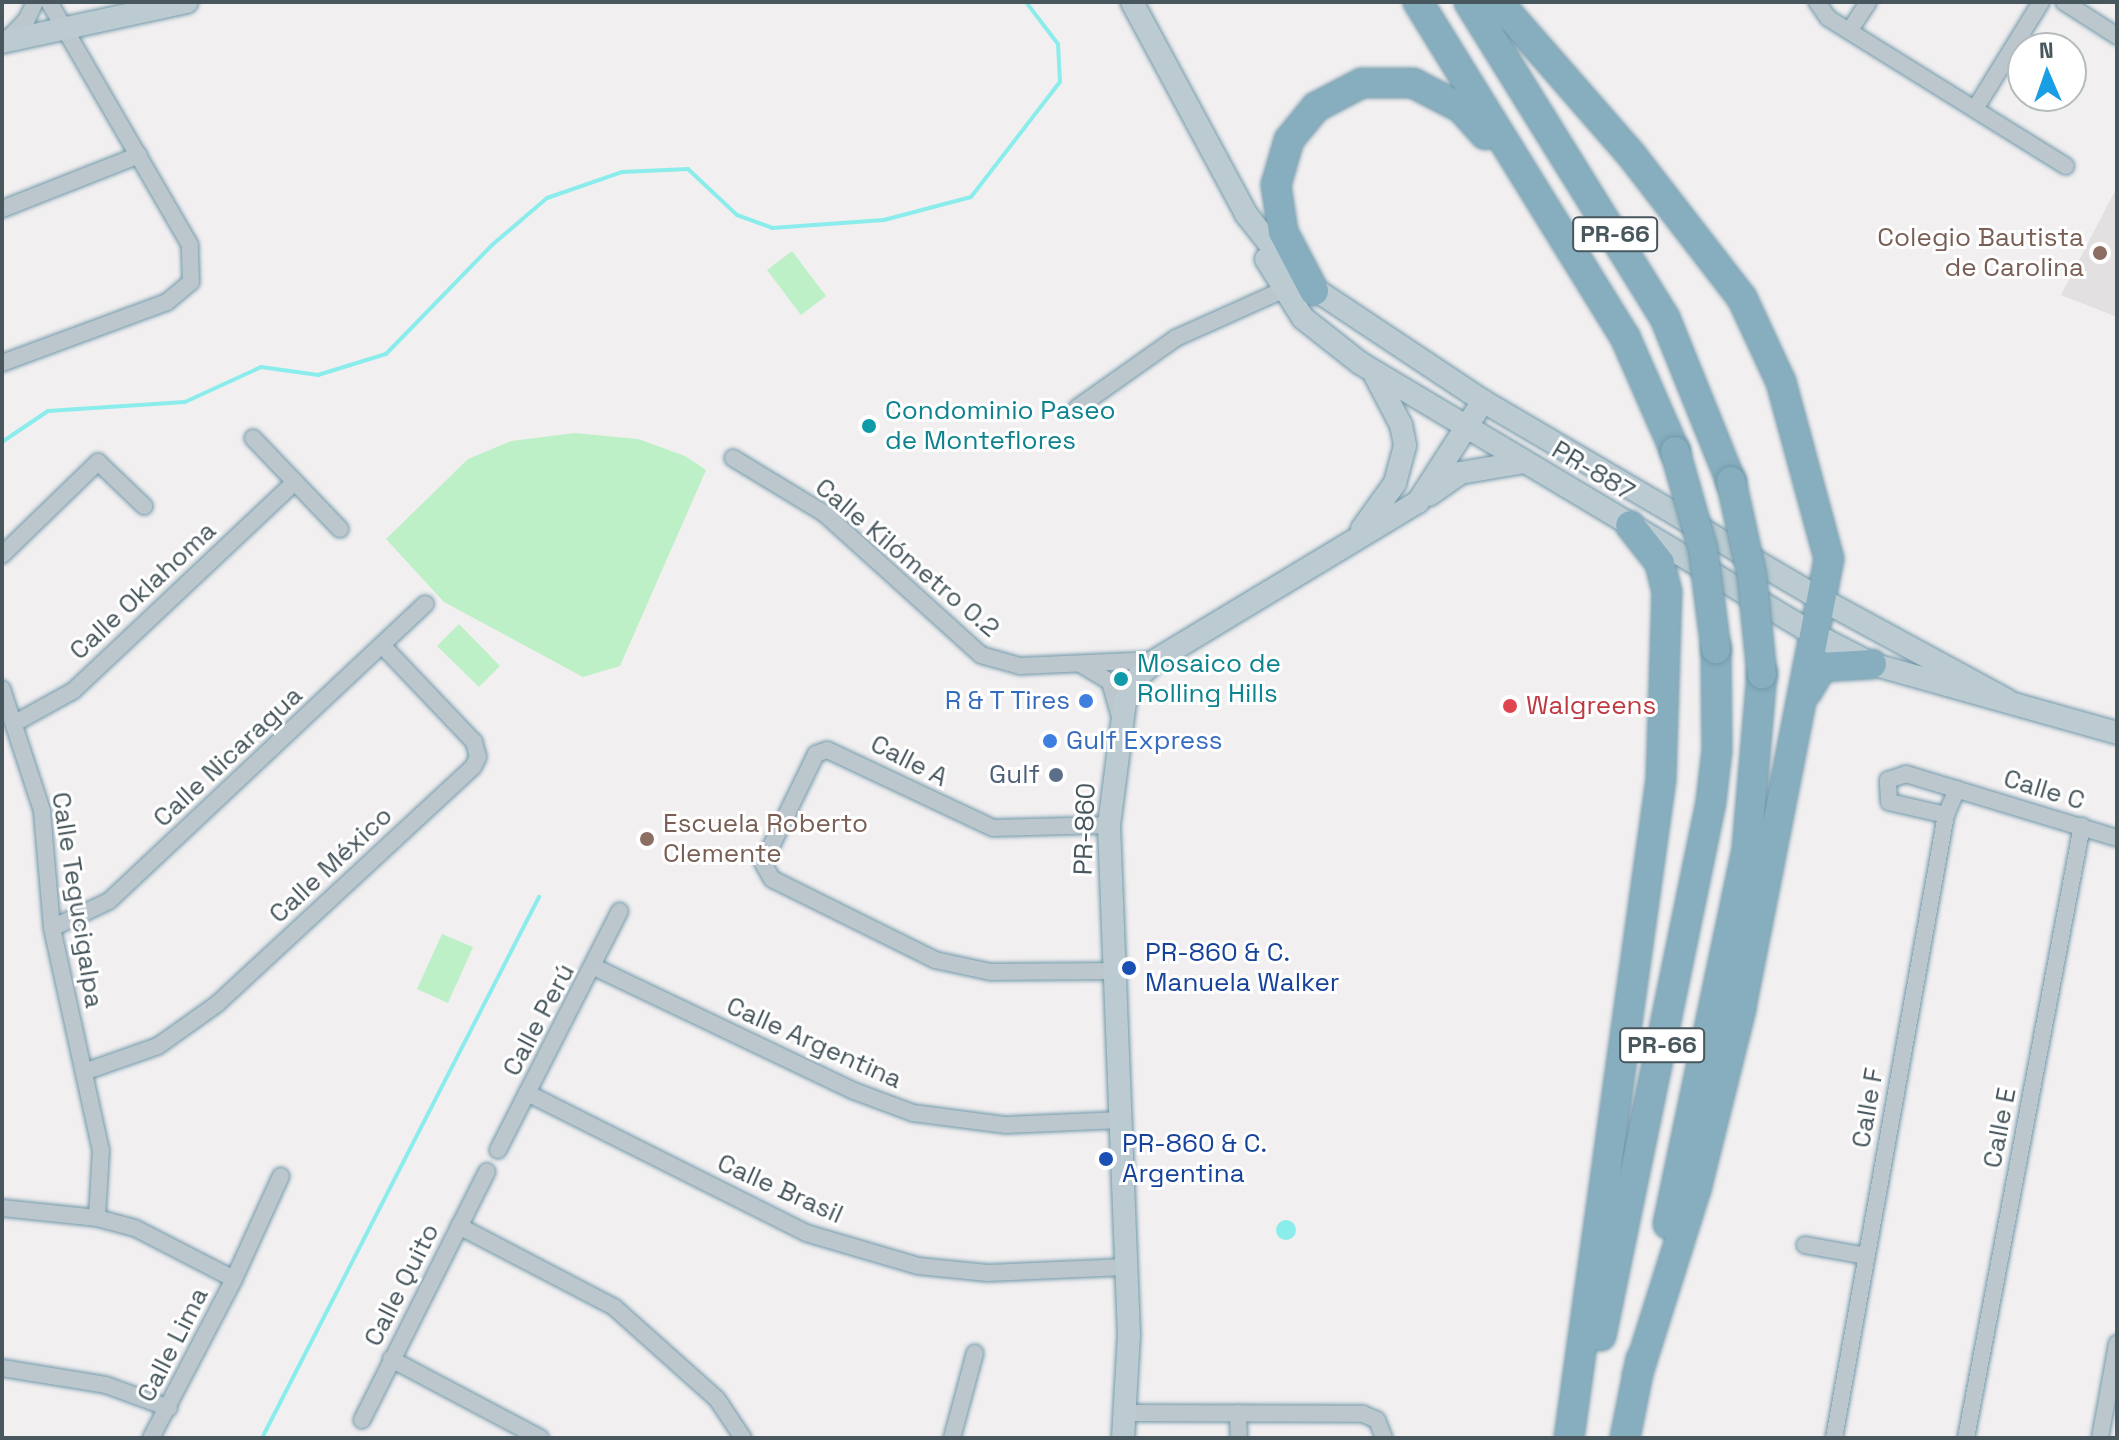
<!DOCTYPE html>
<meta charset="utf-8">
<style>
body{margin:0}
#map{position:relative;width:2119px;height:1440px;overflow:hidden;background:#f2eff0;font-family:"Space Grotesk",sans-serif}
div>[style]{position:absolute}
.education>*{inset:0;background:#e3e0e2}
.green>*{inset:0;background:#bdf0c6}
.water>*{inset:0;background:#8aedec}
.round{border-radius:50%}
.stream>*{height:4px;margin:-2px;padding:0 2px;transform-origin:2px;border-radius:2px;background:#8aedec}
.roads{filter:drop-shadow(0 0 2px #7299aa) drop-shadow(0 0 2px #7299aa)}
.street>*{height:16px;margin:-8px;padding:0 8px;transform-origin:8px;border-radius:8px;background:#bbc7cc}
.secondary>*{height:22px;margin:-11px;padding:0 11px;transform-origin:11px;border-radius:11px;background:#bbcbd1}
.highway>*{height:28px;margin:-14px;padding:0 14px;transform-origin:14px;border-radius:14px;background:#86aebe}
.bridges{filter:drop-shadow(0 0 2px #7299aa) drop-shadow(0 0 2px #7299aa)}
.highway-bridge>*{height:28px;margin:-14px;padding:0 14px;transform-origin:14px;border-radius:14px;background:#86aebe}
.dots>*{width:22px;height:22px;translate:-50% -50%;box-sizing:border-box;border:4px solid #fff;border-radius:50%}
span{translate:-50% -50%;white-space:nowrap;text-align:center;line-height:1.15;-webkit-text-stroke:6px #fff;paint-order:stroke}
.shield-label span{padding:2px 6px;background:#fff;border:2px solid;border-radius:6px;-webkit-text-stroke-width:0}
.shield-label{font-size:24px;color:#47575d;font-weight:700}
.education-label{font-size:26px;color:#785e54}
.right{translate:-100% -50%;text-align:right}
.left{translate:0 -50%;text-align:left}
.culture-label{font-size:26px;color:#0d838f}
.street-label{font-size:26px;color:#47575d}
.shop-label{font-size:26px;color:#366cbe}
.health-label{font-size:26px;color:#be3a42}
.service-label{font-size:26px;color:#4e5e75}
.transit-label{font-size:26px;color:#164399}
.frame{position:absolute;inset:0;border:4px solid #47575d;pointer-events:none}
.north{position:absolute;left:2007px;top:32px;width:80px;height:80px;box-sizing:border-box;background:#fff;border:2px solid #b5bcbe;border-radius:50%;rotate:358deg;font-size:22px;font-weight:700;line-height:32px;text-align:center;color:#47575d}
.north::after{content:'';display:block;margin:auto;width:28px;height:36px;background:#179ee4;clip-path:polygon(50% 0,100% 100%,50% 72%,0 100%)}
</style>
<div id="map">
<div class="education">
<i style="clip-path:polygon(2117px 187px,2117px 317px,2061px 295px)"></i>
</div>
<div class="green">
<i style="clip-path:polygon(792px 251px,826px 296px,801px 315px,767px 270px)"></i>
<i style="clip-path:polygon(575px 433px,638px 439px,685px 456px,706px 470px,620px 666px,583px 677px,444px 602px,386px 539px,468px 459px,511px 441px)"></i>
<i style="clip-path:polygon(459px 624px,500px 666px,479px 687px,437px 646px)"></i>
<i style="clip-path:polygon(442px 934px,473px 947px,448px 1003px,417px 989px)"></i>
</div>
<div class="water">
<i class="round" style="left:1276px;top:1220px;width:20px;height:20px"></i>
</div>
<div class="stream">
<i style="left:2px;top:442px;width:55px;rotate:-34deg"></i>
<i style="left:48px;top:411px;width:137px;rotate:-3.8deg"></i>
<i style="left:185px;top:402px;width:84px;rotate:-24.7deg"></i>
<i style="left:261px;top:367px;width:58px;rotate:8deg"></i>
<i style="left:318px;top:375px;width:71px;rotate:-17.2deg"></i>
<i style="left:386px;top:354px;width:152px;rotate:-45.8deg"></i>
<i style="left:492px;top:245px;width:72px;rotate:-40.5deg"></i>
<i style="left:547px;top:198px;width:79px;rotate:-19.1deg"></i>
<i style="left:622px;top:172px;width:66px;rotate:-2.6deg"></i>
<i style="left:688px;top:169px;width:67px;rotate:43.2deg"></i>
<i style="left:737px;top:215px;width:37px;rotate:20deg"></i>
<i style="left:772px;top:228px;width:112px;rotate:-4.1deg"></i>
<i style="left:884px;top:220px;width:90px;rotate:-14.8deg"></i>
<i style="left:971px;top:197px;width:145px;rotate:-52.3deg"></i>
<i style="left:1060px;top:82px;width:38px;rotate:-93deg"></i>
<i style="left:1058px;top:44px;width:53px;rotate:-127.3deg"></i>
<i style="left:262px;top:1438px;width:608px;rotate:-62.89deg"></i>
</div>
<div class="roads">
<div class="street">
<i style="left:1817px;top:2px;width:19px;rotate:55deg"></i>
<i style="left:1828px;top:18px;width:280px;rotate:31.9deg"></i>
<i style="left:2064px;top:2px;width:63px;rotate:32.7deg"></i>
<i style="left:1850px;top:30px;width:33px;rotate:-57deg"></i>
<i style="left:6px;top:41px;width:30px;rotate:-46deg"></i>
<i style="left:27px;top:19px;width:19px;rotate:-65deg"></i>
<i style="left:1975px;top:109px;width:126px;rotate:-58.3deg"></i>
<i style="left:2px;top:209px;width:147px;rotate:-21.5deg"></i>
<i style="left:2px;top:363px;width:176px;rotate:-20.3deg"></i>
<i style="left:167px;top:302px;width:31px;rotate:-40deg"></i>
<i style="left:191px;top:282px;width:37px;rotate:-92deg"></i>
<i style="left:190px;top:245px;width:281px;rotate:-120.1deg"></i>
<i style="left:1077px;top:408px;width:121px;rotate:-35.3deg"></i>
<i style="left:1176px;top:338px;width:120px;rotate:-24.2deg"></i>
<i style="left:253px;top:438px;width:126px;rotate:46.3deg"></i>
<i style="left:733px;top:458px;width:108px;rotate:31.3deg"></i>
<i style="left:825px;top:514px;width:210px;rotate:42.1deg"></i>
<i style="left:981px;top:655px;width:41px;rotate:15.8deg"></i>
<i style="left:1020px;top:666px;width:136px;rotate:-2.5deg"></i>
<i style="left:2px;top:555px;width:134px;rotate:-44.1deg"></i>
<i style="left:98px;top:462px;width:64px;rotate:43.7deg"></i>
<i style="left:1082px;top:665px;width:33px;rotate:31deg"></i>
<i style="left:1110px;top:682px;width:35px;rotate:74deg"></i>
<i style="left:2px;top:689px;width:128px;rotate:71.8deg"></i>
<i style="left:42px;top:811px;width:117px;rotate:85.1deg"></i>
<i style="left:52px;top:928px;width:227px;rotate:77.6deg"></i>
<i style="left:101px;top:1150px;width:68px;rotate:93.4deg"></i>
<i style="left:15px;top:723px;width:66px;rotate:-28.9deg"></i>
<i style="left:73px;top:691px;width:305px;rotate:-43.3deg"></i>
<i style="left:1946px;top:815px;width:58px;rotate:-167.2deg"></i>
<i style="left:1889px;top:802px;width:22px;rotate:-93deg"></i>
<i style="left:1888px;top:780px;width:19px;rotate:-18deg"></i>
<i style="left:1906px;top:774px;width:220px;rotate:16.9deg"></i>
<i style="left:1109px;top:825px;width:116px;rotate:178.5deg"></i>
<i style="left:993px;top:828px;width:183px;rotate:-154.8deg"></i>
<i style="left:827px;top:750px;width:12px;rotate:160deg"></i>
<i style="left:816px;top:754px;width:121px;rotate:115.9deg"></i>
<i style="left:763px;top:863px;width:18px;rotate:61deg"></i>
<i style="left:772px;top:879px;width:182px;rotate:26.4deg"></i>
<i style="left:935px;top:960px;width:57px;rotate:12.1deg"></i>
<i style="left:991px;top:972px;width:120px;rotate:-0.5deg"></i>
<i style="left:52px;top:928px;width:63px;rotate:-25.3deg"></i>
<i style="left:109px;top:901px;width:434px;rotate:-43.2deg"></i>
<i style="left:594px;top:967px;width:288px;rotate:25.5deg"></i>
<i style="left:854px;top:1091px;width:63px;rotate:20.4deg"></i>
<i style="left:913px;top:1113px;width:94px;rotate:7.4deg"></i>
<i style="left:1006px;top:1125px;width:115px;rotate:-2.5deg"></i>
<i style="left:84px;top:1072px;width:78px;rotate:-19.4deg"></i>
<i style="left:158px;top:1046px;width:72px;rotate:-35.4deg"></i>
<i style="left:217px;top:1004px;width:349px;rotate:-42.8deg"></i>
<i style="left:473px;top:767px;width:11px;rotate:-63deg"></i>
<i style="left:478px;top:757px;width:16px;rotate:-105deg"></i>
<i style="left:474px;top:742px;width:131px;rotate:-133.5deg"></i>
<i style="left:527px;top:1093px;width:312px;rotate:26.6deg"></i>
<i style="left:806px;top:1233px;width:117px;rotate:16.4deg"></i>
<i style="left:918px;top:1266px;width:70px;rotate:5.7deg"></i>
<i style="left:988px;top:1273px;width:138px;rotate:-2.5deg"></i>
<i style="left:498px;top:1150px;width:268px;rotate:-63deg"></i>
<i style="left:2px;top:1208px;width:96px;rotate:6deg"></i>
<i style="left:97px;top:1218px;width:39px;rotate:15deg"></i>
<i style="left:135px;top:1228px;width:111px;rotate:27.3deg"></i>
<i style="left:459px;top:1226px;width:175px;rotate:27.6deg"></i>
<i style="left:614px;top:1307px;width:138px;rotate:41.8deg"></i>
<i style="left:717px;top:1399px;width:47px;rotate:56.3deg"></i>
<i style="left:1805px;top:1245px;width:62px;rotate:10.2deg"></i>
<i style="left:391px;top:1359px;width:169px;rotate:27.9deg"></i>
<i style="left:2px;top:1368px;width:105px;rotate:9.3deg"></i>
<i style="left:106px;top:1385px;width:67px;rotate:20.1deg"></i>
<i style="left:1128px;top:1413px;width:235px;rotate:0.2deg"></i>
<i style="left:1363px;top:1414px;width:15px;rotate:23deg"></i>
<i style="left:1377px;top:1420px;width:19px;rotate:69deg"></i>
<i style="left:1238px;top:1413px;width:25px;rotate:88deg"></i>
<i style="left:362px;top:1420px;width:278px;rotate:-63.3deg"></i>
<i style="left:151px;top:1438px;width:179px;rotate:-62.4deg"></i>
<i style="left:234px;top:1279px;width:113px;rotate:-65.5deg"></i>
<i style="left:952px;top:1438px;width:88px;rotate:-74.9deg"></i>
<i style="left:1834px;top:1438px;width:633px;rotate:-79.81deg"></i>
<i style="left:1946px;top:815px;width:28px;rotate:-67deg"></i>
<i style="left:1966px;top:1438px;width:623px;rotate:-79.27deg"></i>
<i style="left:2100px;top:1438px;width:96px;rotate:-79.7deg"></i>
</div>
<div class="secondary">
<i style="left:1132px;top:2px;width:241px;rotate:61.7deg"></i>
<i style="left:1246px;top:214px;width:79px;rotate:51.7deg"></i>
<i style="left:1295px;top:276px;width:226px;rotate:33.6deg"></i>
<i style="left:1483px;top:401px;width:389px;rotate:30.4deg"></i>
<i style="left:1819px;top:598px;width:214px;rotate:28.5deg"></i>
<i style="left:2px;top:42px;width:189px;rotate:-12.2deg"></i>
<i style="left:1266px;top:259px;width:70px;rotate:57.9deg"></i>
<i style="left:1303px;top:318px;width:73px;rotate:38.3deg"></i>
<i style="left:1360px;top:363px;width:527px;rotate:30.85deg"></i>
<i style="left:1812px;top:633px;width:68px;rotate:27.3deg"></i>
<i style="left:1872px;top:664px;width:255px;rotate:15.7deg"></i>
<i style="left:1429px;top:495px;width:38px;rotate:-35deg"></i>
<i style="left:1460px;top:473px;width:66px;rotate:-9.6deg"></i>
<i style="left:1362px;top:529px;width:57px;rotate:-54.3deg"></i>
<i style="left:1395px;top:483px;width:39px;rotate:-75deg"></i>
<i style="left:1405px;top:445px;width:20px;rotate:-101deg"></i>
<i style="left:1401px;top:425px;width:56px;rotate:-117.5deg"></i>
<i style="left:1123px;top:1438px;width:103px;rotate:-86.7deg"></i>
<i style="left:1129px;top:1335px;width:510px;rotate:-92.25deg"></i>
<i style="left:1109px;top:825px;width:125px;rotate:-82.6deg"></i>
<i style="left:1125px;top:701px;width:26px;rotate:-62deg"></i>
<i style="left:1137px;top:678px;width:26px;rotate:-43deg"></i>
<i style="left:1156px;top:660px;width:306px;rotate:-31.1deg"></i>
<i style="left:1418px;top:502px;width:120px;rotate:-57.2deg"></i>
</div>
<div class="highway">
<i style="left:1418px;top:2px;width:394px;rotate:58.3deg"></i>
<i style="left:1625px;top:337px;width:124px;rotate:66.3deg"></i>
<i style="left:1469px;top:2px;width:372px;rotate:58.2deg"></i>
<i style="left:1665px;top:318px;width:176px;rotate:68deg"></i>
<i style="left:1498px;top:2px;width:206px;rotate:48.9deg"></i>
<i style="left:1633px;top:157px;width:178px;rotate:52.3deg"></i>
<i style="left:1742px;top:298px;width:93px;rotate:65.1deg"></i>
<i style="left:1781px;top:382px;width:183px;rotate:74.8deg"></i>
<i style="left:1829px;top:559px;width:459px;rotate:101.1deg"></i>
<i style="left:1741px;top:1009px;width:186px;rotate:104deg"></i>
<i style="left:1696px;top:1189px;width:196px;rotate:107.5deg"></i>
<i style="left:1314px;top:291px;width:67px;rotate:-117.7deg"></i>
<i style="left:1283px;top:232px;width:48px;rotate:-98.5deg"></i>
<i style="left:1276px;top:185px;width:47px;rotate:-73.9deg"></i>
<i style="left:1289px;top:140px;width:43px;rotate:-50.7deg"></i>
<i style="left:1316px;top:107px;width:52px;rotate:-27.6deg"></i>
<i style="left:1362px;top:83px;width:51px"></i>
<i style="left:1413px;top:83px;width:54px;rotate:27.5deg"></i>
<i style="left:1461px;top:108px;width:36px;rotate:48deg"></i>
<i style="left:1807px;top:692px;width:29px;rotate:-59deg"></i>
<i style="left:1822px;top:667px;width:50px;rotate:-3.4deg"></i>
<i style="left:1668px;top:1224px;width:384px;rotate:-78.1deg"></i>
<i style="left:1747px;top:848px;width:175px;rotate:-85.1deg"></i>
<i style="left:1601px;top:1336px;width:545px;rotate:-78.36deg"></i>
<i style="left:1711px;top:802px;width:52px;rotate:-83.4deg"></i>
<i style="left:1717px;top:750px;width:101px;rotate:-90.6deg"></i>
<i style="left:1569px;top:1438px;width:665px;rotate:-82.05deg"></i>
<i style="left:1661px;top:779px;width:187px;rotate:-88.2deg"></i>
<i style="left:1667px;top:592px;width:30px;rotate:-104deg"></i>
<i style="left:1660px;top:563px;width:48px;rotate:-128.3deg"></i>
<i style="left:1625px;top:1438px;width:81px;rotate:-78.6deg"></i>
</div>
</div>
<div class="bridges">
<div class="highway-bridge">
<i style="left:1675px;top:451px;width:102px;rotate:74.1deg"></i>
<i style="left:1703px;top:549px;width:101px;rotate:82.6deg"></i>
<i style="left:1731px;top:481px;width:97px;rotate:77.5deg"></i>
<i style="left:1752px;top:576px;width:99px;rotate:84.2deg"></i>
</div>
</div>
<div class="dots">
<i style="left:2100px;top:253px;background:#8d6e63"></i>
<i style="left:869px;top:426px;background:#0f9aa8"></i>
<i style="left:1121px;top:679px;background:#0f9aa8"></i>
<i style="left:1086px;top:701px;background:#3f7fe0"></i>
<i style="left:1510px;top:706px;background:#e0444e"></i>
<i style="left:1050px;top:741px;background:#3f7fe0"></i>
<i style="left:1056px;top:775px;background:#5c6f8a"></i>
<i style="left:647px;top:839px;background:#8d6e63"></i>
<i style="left:1129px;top:968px;background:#1a4fb4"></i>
<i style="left:1106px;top:1159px;background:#1a4fb4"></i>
</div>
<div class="shield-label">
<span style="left:1615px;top:234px">PR-66</span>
<span style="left:1662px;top:1045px">PR-66</span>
</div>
<div class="education-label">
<span class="right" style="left:2084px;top:253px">Colegio Bautista<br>de Carolina</span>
<span class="left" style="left:663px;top:839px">Escuela Roberto<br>Clemente</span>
</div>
<div class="culture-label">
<span class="left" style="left:885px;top:426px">Condominio Paseo<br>de Monteflores</span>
<span class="left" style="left:1137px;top:679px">Mosaico de<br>Rolling Hills</span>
</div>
<div class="street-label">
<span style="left:1593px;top:471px;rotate:31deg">PR-887</span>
<span style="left:907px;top:558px;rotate:40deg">Calle Kilómetro 0.2</span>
<span style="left:143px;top:591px;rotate:-43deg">Calle Oklahoma</span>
<span style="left:228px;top:757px;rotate:-43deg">Calle Nicaragua</span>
<span style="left:909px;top:761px;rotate:27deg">Calle A</span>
<span style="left:2044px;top:790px;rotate:17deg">Calle C</span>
<span style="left:1085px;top:829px;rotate:-88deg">PR-860</span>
<span style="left:331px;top:865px;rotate:-43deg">Calle México</span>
<span style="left:77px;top:900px;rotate:81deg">Calle Tegucigalpa</span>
<span style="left:539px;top:1020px;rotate:-62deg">Calle Perú</span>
<span style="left:814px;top:1043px;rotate:24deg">Calle Argentina</span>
<span style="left:1868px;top:1108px;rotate:-80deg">Calle F</span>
<span style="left:2000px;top:1128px;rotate:-79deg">Calle E</span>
<span style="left:780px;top:1189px;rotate:24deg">Calle Brasil</span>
<span style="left:402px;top:1285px;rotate:-63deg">Calle Quito</span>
<span style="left:173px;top:1345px;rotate:-63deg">Calle Lima</span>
</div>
<div class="shop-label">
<span class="right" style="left:1070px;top:701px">R &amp; T Tires</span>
<span class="left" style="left:1066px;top:741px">Gulf Express</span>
</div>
<div class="health-label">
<span class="left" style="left:1526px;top:706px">Walgreens</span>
</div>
<div class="service-label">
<span class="right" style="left:1040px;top:775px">Gulf</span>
</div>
<div class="transit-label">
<span class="left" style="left:1145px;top:968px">PR-860 &amp; C.<br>Manuela Walker</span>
<span class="left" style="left:1122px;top:1159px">PR-860 &amp; C.<br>Argentina</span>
</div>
<div class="frame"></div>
<div class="north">N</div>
</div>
